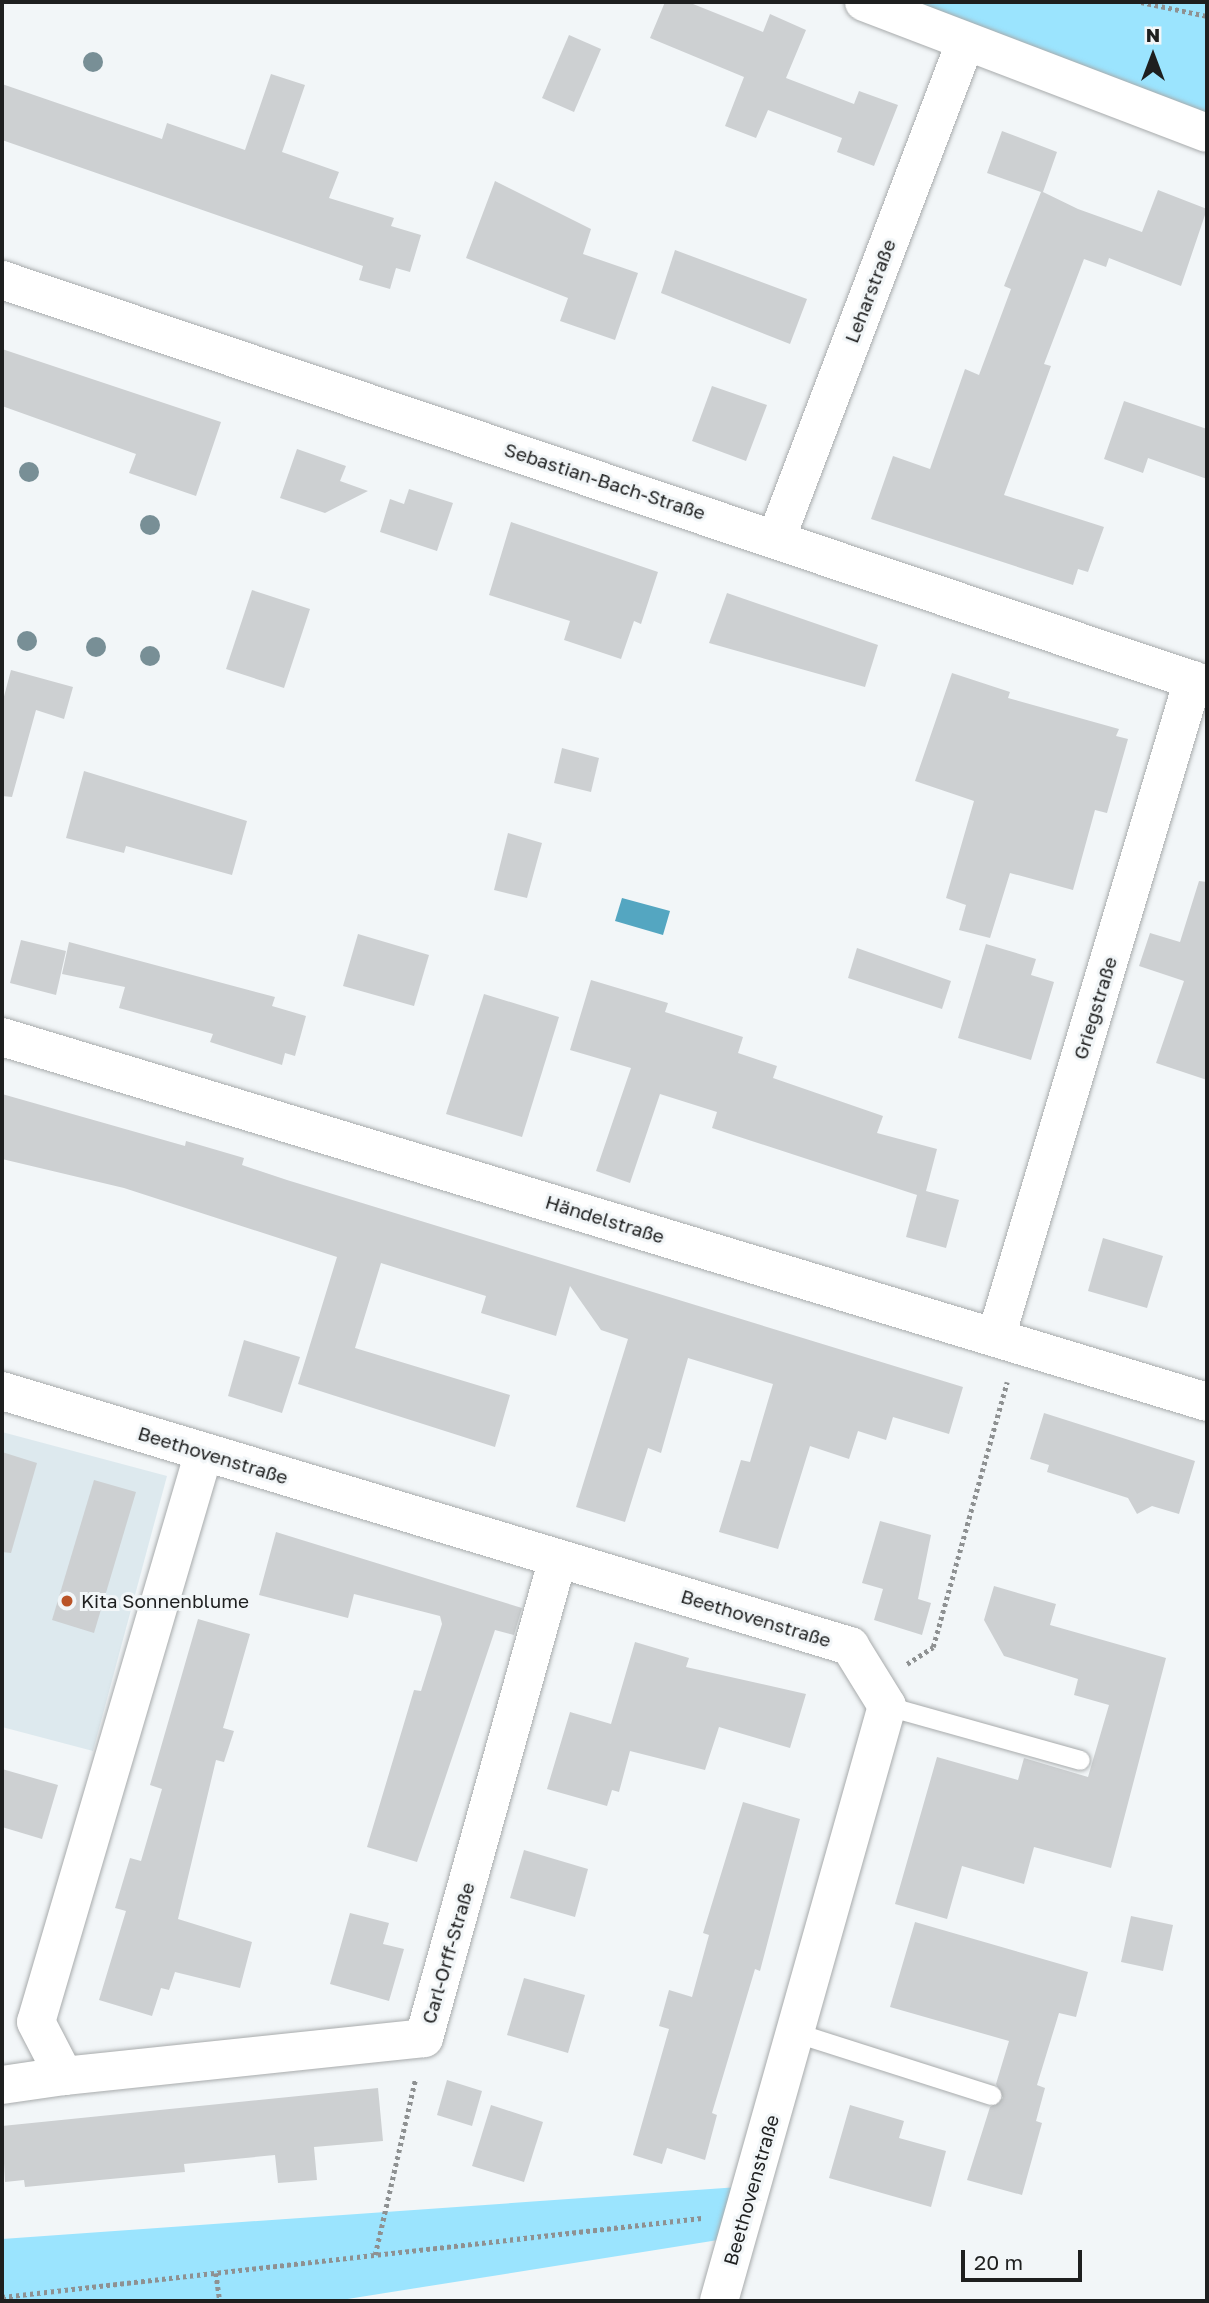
<!DOCTYPE html>
<meta charset="utf-8">
<style>
body{margin:0}
#map{position:relative;width:1209px;height:2303px;overflow:hidden;background:#f2f6f8;font-family:"Golos Text",sans-serif}
div>[style]{position:absolute}
.built>*{inset:0;background:#dde9ee}
.green>*{inset:0;background:#9be4fe}
.water>*{inset:0;background:#54a6c1}
.building>*{inset:0;background:#cdd0d2}
.path>*{height:4.5px;margin-top:-2.25px;transform-origin:0;background:repeating-linear-gradient(90deg,#8e9192 0 3.5px,transparent 0 7px)}
.roads{filter:drop-shadow(0 0 2px #a8abac) drop-shadow(0 0 2px #a8abac)}
.service>*{height:19px;margin:-9.5px;padding:0 9.5px;transform-origin:9.5px;border-radius:9.5px;background:#fff}
.minor>*{height:38px;margin:-19px;padding:0 19px;transform-origin:19px;border-radius:19px;background:#fff}
.trees>*{width:20px;height:20px;margin:-10px;border-radius:50%;background:#788f96}
.dots>*{width:19px;height:19px;translate:-50% -50%;box-sizing:border-box;border:4px solid #f2f6f8;border-radius:50%}
span{translate:-50% -50%;white-space:nowrap;text-align:center;line-height:1.15;-webkit-text-stroke:6px #f2f6f8;paint-order:stroke}
.street-label{font-size:19px;color:#1e1f1f}
.poi-label{font-size:19px;color:#1e1f1f}
.left{translate:0 -50%;text-align:left}
.frame{position:absolute;inset:0;border:4px solid #1e1f1f;pointer-events:none}
.north{position:absolute;left:1118px;top:21px;width:70px;height:70px;-webkit-text-stroke:5px #f2f6f8;paint-order:stroke;rotate:0deg;font-size:19px;font-weight:700;line-height:28px;text-align:center;color:#1e1f1f}
.north::after{content:'';display:block;margin:auto;width:24px;height:32px;background:#1e1f1f;clip-path:polygon(50% 0,100% 100%,50% 72%,0 100%)}
.scale{position:absolute;left:961px;top:2250px;width:121px;height:32px;box-sizing:border-box;border:4px solid #1e1f1f;border-top:0;padding-left:9px;font-size:21px;line-height:24px;white-space:nowrap;color:#1e1f1f;-webkit-text-stroke:5px #f2f6f8;paint-order:stroke}
</style>
<div id="map">
<div class="built">
<i style="clip-path:polygon(2px 1432px,167px 1476px,93px 1751px,2px 1727px)"></i>
</div>
<div class="green">
<i style="clip-path:polygon(865px 2px,1207px 2px,1207px 133px)"></i>
<i style="clip-path:polygon(753px 2186px,737px 2237px,335px 2301px,2px 2301px,2px 2239px)"></i>
</div>
<div class="water">
<i style="clip-path:polygon(622px 898px,670px 911px,663px 935px,615px 921px)"></i>
</div>
<div class="building">
<i style="clip-path:polygon(665px 2px,688px 2px,763px 32px,770px 14px,806px 30px,786px 78px,854px 104px,859px 91px,898px 105px,874px 166px,837px 152px,842px 138px,768px 110px,756px 138px,725px 126px,744px 77px,650px 38px)"></i>
<i style="clip-path:polygon(569px 35px,601px 49px,574px 112px,542px 98px)"></i>
<i style="clip-path:polygon(271px 74px,305px 85px,282px 152px,339px 172px,329px 198px,394px 218px,391px 226px,421px 235px,410px 272px,396px 268px,390px 289px,359px 280px,363px 266px,2px 140px,2px 84px,162px 139px,167px 123px,245px 150px)"></i>
<i style="clip-path:polygon(1002px 131px,1057px 152px,1043px 192px,1078px 209px,1142px 232px,1158px 190px,1207px 209px,1181px 286px,1109px 258px,1106px 267px,1084px 259px,1044px 364px,1051px 366px,1004px 495px,1104px 527px,1088px 572px,1078px 569px,1073px 585px,871px 519px,893px 456px,930px 469px,965px 369px,979px 375px,1011px 289px,1004px 286px,1041px 192px,987px 173px)"></i>
<i style="clip-path:polygon(495px 181px,591px 229px,583px 254px,638px 273px,615px 340px,560px 321px,568px 298px,466px 258px)"></i>
<i style="clip-path:polygon(675px 250px,807px 299px,790px 344px,661px 293px)"></i>
<i style="clip-path:polygon(2px 349px,221px 422px,196px 496px,129px 473px,136px 454px,2px 406px)"></i>
<i style="clip-path:polygon(712px 386px,767px 405px,746px 461px,692px 441px)"></i>
<i style="clip-path:polygon(1124px 401px,1207px 429px,1207px 479px,1148px 458px,1143px 473px,1104px 459px)"></i>
<i style="clip-path:polygon(297px 449px,346px 466px,340px 481px,368px 491px,325px 513px,280px 498px)"></i>
<i style="clip-path:polygon(409px 489px,453px 503px,437px 551px,380px 532px,390px 499px,404px 504px)"></i>
<i style="clip-path:polygon(511px 522px,658px 572px,641px 624px,634px 621px,621px 659px,564px 640px,570px 621px,489px 595px)"></i>
<i style="clip-path:polygon(252px 590px,310px 609px,284px 688px,226px 669px)"></i>
<i style="clip-path:polygon(727px 593px,878px 645px,865px 687px,709px 643px)"></i>
<i style="clip-path:polygon(11px 670px,73px 687px,64px 719px,36px 710px,12px 797px,2px 796px,2px 704px)"></i>
<i style="clip-path:polygon(952px 673px,1010px 692px,1008px 698px,1119px 729px,1116px 736px,1128px 739px,1107px 813px,1095px 810px,1073px 890px,1010px 873px,990px 938px,959px 930px,966px 905px,946px 898px,974px 801px,915px 781px)"></i>
<i style="clip-path:polygon(562px 748px,599px 758px,591px 792px,554px 783px)"></i>
<i style="clip-path:polygon(84px 771px,247px 821px,232px 875px,126px 846px,124px 853px,66px 838px)"></i>
<i style="clip-path:polygon(508px 833px,542px 843px,527px 898px,494px 890px)"></i>
<i style="clip-path:polygon(1199px 881px,1207px 882px,1207px 1080px,1156px 1063px,1184px 981px,1139px 966px,1150px 933px,1180px 942px)"></i>
<i style="clip-path:polygon(358px 934px,429px 955px,414px 1006px,343px 986px)"></i>
<i style="clip-path:polygon(21px 940px,66px 951px,56px 995px,10px 983px)"></i>
<i style="clip-path:polygon(69px 942px,275px 997px,272px 1006px,306px 1016px,295px 1056px,285px 1053px,282px 1065px,210px 1042px,213px 1034px,119px 1008px,125px 987px,62px 974px)"></i>
<i style="clip-path:polygon(986px 944px,1036px 959px,1031px 975px,1054px 982px,1031px 1060px,958px 1038px)"></i>
<i style="clip-path:polygon(857px 948px,951px 981px,942px 1009px,848px 978px)"></i>
<i style="clip-path:polygon(591px 980px,668px 1003px,665px 1012px,743px 1037px,738px 1053px,777px 1066px,773px 1078px,883px 1116px,877px 1133px,937px 1149px,926px 1191px,959px 1200px,946px 1248px,906px 1237px,917px 1195px,712px 1128px,717px 1112px,660px 1094px,630px 1183px,596px 1171px,631px 1068px,570px 1050px)"></i>
<i style="clip-path:polygon(484px 994px,559px 1017px,522px 1137px,446px 1114px)"></i>
<i style="clip-path:polygon(2px 1094px,185px 1146px,186px 1141px,244px 1158px,242px 1165px,287px 1180px,963px 1387px,949px 1434px,893px 1417px,886px 1440px,858px 1431px,849px 1459px,810px 1446px,778px 1549px,719px 1532px,741px 1460px,750px 1462px,773px 1384px,688px 1358px,661px 1453px,648px 1448px,625px 1522px,576px 1507px,628px 1339px,601px 1330px,570px 1286px,556px 1336px,481px 1313px,486px 1296px,381px 1263px,355px 1348px,510px 1395px,495px 1447px,298px 1384px,337px 1257px,124px 1188px,2px 1159px)"></i>
<i style="clip-path:polygon(1103px 1238px,1163px 1256px,1147px 1308px,1088px 1291px)"></i>
<i style="clip-path:polygon(244px 1340px,300px 1357px,282px 1413px,228px 1396px)"></i>
<i style="clip-path:polygon(1044px 1413px,1195px 1461px,1179px 1514px,1152px 1506px,1137px 1514px,1128px 1498px,1047px 1472px,1049px 1465px,1030px 1459px)"></i>
<i style="clip-path:polygon(2px 1452px,37px 1463px,11px 1553px,2px 1552px)"></i>
<i style="clip-path:polygon(94px 1480px,136px 1492px,94px 1633px,52px 1620px)"></i>
<i style="clip-path:polygon(880px 1521px,931px 1535px,918px 1599px,931px 1603px,922px 1635px,874px 1620px,883px 1589px,862px 1583px)"></i>
<i style="clip-path:polygon(276px 1532px,522px 1608px,514px 1635px,495px 1630px,417px 1862px,367px 1847px,414px 1690px,421px 1691px,442px 1624px,440px 1616px,354px 1594px,348px 1618px,259px 1595px)"></i>
<i style="clip-path:polygon(994px 1586px,1056px 1604px,1050px 1625px,1166px 1658px,1111px 1868px,1034px 1847px,1024px 1884px,962px 1866px,947px 1919px,895px 1904px,937px 1757px,1018px 1780px,1024px 1758px,1088px 1777px,1109px 1705px,1074px 1695px,1078px 1679px,1004px 1656px,984px 1620px)"></i>
<i style="clip-path:polygon(198px 1619px,250px 1634px,223px 1728px,234px 1731px,224px 1762px,216px 1760px,178px 1919px,252px 1942px,240px 1988px,175px 1972px,169px 1990px,161px 1988px,152px 2016px,99px 2000px,126px 1911px,115px 1908px,130px 1858px,141px 1861px,162px 1789px,150px 1785px)"></i>
<i style="clip-path:polygon(635px 1642px,689px 1658px,686px 1667px,806px 1694px,790px 1748px,719px 1727px,705px 1770px,630px 1751px,619px 1792px,612px 1790px,607px 1806px,547px 1789px,570px 1712px,611px 1724px)"></i>
<i style="clip-path:polygon(2px 1769px,58px 1785px,42px 1839px,2px 1827px)"></i>
<i style="clip-path:polygon(743px 1802px,800px 1819px,760px 1971px,755px 1969px,712px 2113px,717px 2115px,705px 2160px,667px 2148px,662px 2164px,633px 2155px,669px 2029px,659px 2026px,669px 1990px,692px 1997px,709px 1935px,703px 1933px)"></i>
<i style="clip-path:polygon(524px 1850px,588px 1869px,575px 1917px,510px 1898px)"></i>
<i style="clip-path:polygon(350px 1913px,389px 1923px,383px 1944px,404px 1949px,389px 2001px,330px 1984px)"></i>
<i style="clip-path:polygon(1131px 1916px,1173px 1925px,1163px 1971px,1121px 1962px)"></i>
<i style="clip-path:polygon(915px 1922px,1088px 1972px,1076px 2017px,1059px 2013px,1037px 2085px,1045px 2088px,1036px 2121px,1042px 2123px,1022px 2195px,967px 2180px,990px 2107px,1003px 2098px,996px 2084px,1009px 2041px,890px 2007px)"></i>
<i style="clip-path:polygon(524px 1978px,585px 1995px,568px 2053px,507px 2035px)"></i>
<i style="clip-path:polygon(447px 2080px,482px 2091px,472px 2126px,437px 2115px)"></i>
<i style="clip-path:polygon(378px 2088px,383px 2141px,314px 2147px,317px 2180px,278px 2183px,275px 2155px,184px 2164px,185px 2172px,25px 2187px,24px 2180px,5px 2182px,2px 2126px)"></i>
<i style="clip-path:polygon(491px 2105px,543px 2122px,524px 2182px,472px 2166px)"></i>
<i style="clip-path:polygon(850px 2105px,904px 2121px,899px 2138px,946px 2151px,931px 2207px,829px 2178px)"></i>
</div>
<div class="path">
<i style="left:1141px;top:2px;width:67px;rotate:12deg"></i>
<i style="left:907px;top:1664px;width:31px;rotate:-33deg"></i>
<i style="left:933px;top:1647px;width:275px;rotate:-74.4deg"></i>
<i style="left:375px;top:2255px;width:180px;rotate:-77.1deg"></i>
<i style="left:216px;top:2273px;width:28px;rotate:82deg"></i>
<i style="left:2px;top:2297px;width:704px;rotate:-6.44deg"></i>
</div>
<div class="roads">
<div class="service">
<i style="left:887px;top:1706px;width:200px;rotate:15.6deg"></i>
<i style="left:797px;top:2033px;width:204px;rotate:17.7deg"></i>
</div>
<div class="minor">
<i style="left:864px;top:2px;width:367px;rotate:20.9deg"></i>
<i style="left:2px;top:280px;width:1271px;rotate:18.58deg"></i>
<i style="left:776px;top:539px;width:531px;rotate:-69.14deg"></i>
<i style="left:2px;top:1037px;width:1259px;rotate:16.85deg"></i>
<i style="left:996px;top:1337px;width:686px;rotate:-73.31deg"></i>
<i style="left:2px;top:1391px;width:886px;rotate:16.74deg"></i>
<i style="left:850px;top:1646px;width:70px;rotate:58.3deg"></i>
<i style="left:887px;top:1706px;width:618px;rotate:105.77deg"></i>
<i style="left:204px;top:1452px;width:594px;rotate:106.42deg"></i>
<i style="left:36px;top:2022px;width:61px;rotate:62.6deg"></i>
<i style="left:64px;top:2076px;width:362px;rotate:-6deg"></i>
<i style="left:424px;top:2038px;width:497px;rotate:-74.4deg"></i>
<i style="left:2px;top:2085px;width:63px;rotate:-8.3deg"></i>
</div>
</div>
<div class="trees">
<i style="left:93px;top:62px"></i>
<i style="left:29px;top:472px"></i>
<i style="left:150px;top:525px"></i>
<i style="left:27px;top:641px"></i>
<i style="left:96px;top:647px"></i>
<i style="left:150px;top:656px"></i>
</div>
<div class="dots">
<i style="left:67px;top:1601px;background:#ba5427"></i>
</div>
<div class="street-label">
<span style="left:870px;top:291px;rotate:-69deg">Leharstraße</span>
<span style="left:605px;top:481px;rotate:18deg">Sebastian-Bach-Straße</span>
<span style="left:1095px;top:1008px;rotate:-73deg">Griegstraße</span>
<span style="left:605px;top:1219px;rotate:17deg">Händelstraße</span>
<span style="left:213px;top:1455px;rotate:17deg">Beethovenstraße</span>
<span style="left:756px;top:1618px;rotate:17deg">Beethovenstraße</span>
<span style="left:448px;top:1953px;rotate:-74deg">Carl-Orff-Straße</span>
<span style="left:751px;top:2190px;rotate:-74deg">Beethovenstraße</span>
</div>
<div class="poi-label">
<span class="left" style="left:81px;top:1601px">Kita Sonnenblume</span>
</div>
<div class="frame"></div>
<div class="north">N</div>
<div class="scale">20 m</div>
</div>
